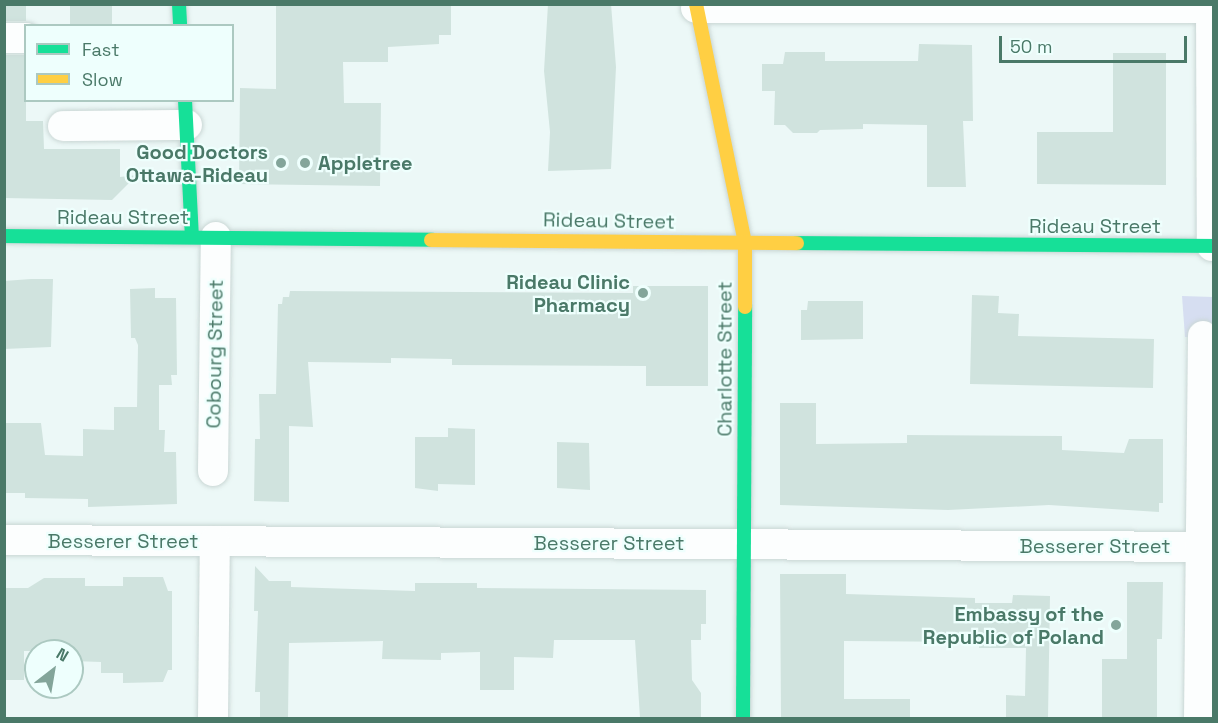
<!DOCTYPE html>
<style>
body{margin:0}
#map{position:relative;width:1218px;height:723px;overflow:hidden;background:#ecf8f7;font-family:"Space Grotesk",sans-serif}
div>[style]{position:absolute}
.green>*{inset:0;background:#d6def1}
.building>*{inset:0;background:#d0e3de}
.roads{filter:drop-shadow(0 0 2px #c9d6d4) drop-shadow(0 0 2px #c9d6d4)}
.street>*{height:30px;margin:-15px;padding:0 15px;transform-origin:15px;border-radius:15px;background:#fcfefe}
.fast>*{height:14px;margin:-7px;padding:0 7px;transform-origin:7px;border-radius:7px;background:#16e098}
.slow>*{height:14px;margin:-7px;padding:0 7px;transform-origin:7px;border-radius:7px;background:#ffcf43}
.dots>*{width:16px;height:16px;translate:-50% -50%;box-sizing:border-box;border:3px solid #eefffd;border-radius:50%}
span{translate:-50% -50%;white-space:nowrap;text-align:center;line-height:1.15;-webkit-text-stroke:4.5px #eefffd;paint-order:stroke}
.poi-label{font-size:20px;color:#4a7968;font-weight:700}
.right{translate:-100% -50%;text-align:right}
.left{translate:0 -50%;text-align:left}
.street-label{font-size:20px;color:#4a7968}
.frame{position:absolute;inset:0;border:6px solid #4a7968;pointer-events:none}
.legend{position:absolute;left:24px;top:24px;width:210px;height:78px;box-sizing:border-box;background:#eefffd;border:2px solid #acc9c1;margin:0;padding:8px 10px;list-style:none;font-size:18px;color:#4a7968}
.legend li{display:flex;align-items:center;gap:12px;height:30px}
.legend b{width:30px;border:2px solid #acc9c1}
.north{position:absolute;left:24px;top:639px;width:60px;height:60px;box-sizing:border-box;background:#eefffd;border:2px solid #acc9c1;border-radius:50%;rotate:31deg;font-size:16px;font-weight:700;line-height:24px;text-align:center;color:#4a7968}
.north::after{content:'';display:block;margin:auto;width:21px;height:27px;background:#83a59a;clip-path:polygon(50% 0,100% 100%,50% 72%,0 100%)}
.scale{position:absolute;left:999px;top:36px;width:188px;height:27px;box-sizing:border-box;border:3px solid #4a7968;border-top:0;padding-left:8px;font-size:18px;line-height:21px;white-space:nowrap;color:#4a7968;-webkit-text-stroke:4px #eefffd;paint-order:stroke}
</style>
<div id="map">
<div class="green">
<i style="clip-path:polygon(1182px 296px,1213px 297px,1213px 337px,1185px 337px)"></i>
</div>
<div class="building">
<i style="clip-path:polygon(4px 4px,26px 4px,26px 21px,4px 21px)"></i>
<i style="clip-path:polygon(70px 4px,112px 4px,112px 26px,70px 26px)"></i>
<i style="clip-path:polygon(276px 4px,451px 4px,451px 35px,439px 35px,439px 44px,388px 47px,388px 62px,343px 62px,344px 103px,381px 103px,380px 186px,239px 184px,240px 88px,276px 89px)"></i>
<i style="clip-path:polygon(548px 4px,611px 4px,616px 67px,611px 169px,548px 171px,550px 132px,544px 71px)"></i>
<i style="clip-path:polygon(919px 44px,972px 45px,973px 121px,963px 121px,966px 187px,927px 187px,927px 125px,863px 124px,863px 129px,820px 130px,817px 133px,793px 133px,785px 125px,774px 125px,775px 91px,762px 91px,762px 64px,783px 64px,785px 52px,825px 52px,825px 61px,918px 61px)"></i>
<i style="clip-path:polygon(1113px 53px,1166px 53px,1166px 185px,1037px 184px,1037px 132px,1113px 132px)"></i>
<i style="clip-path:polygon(4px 55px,26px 55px,26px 121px,43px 121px,44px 149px,120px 149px,120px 177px,137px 175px,112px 200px,4px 198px)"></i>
<i style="clip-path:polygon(31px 279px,53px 279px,51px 347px,4px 349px,4px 281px)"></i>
<i style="clip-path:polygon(633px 286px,708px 286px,708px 386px,646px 386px,646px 366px,452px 365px,452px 359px,391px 358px,391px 363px,308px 362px,313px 427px,289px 426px,289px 502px,254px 501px,255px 439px,260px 439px,259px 394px,276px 394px,278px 304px,282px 304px,283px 297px,289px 297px,290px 291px,633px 293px)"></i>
<i style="clip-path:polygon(155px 288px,155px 298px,176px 298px,177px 375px,171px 375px,172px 385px,159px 385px,159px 430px,165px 430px,164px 452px,176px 452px,177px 504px,88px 507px,88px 499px,25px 498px,25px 493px,4px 493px,4px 423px,41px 423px,45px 455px,83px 456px,83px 429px,114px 430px,114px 407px,137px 407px,138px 345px,135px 338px,131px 338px,130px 289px)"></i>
<i style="clip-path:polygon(972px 295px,999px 296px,998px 313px,1019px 314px,1018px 336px,1154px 339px,1153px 388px,970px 384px)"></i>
<i style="clip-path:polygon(808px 301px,863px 301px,863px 339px,801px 340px,801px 310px,807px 310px)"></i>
<i style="clip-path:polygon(780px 403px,816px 403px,816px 444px,907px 443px,907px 435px,1062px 436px,1062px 450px,1124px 453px,1129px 439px,1163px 439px,1163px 503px,1159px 503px,1159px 512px,1049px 505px,948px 510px,780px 505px)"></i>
<i style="clip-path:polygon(448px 428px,475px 429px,475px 485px,438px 484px,438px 491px,415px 488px,415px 437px,448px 437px)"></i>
<i style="clip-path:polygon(557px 442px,589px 443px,590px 490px,557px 488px)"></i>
<i style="clip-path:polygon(255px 566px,269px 581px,291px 581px,291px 587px,415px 591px,415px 583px,477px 583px,477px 588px,706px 590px,706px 624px,701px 624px,701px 640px,691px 640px,692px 680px,701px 693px,701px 718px,640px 718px,635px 640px,554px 640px,553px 658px,514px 657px,514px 690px,480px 690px,480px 652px,441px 653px,441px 660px,382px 659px,383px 641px,289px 643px,288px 718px,260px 718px,260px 692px,255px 692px,258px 611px,254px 611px)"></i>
<i style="clip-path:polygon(780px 574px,846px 574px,846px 594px,975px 598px,975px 603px,1012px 603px,1013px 595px,1050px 596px,1048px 718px,1006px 718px,1006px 695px,1025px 696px,1026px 648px,979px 648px,979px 642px,844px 641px,844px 699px,910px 699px,910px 718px,781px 718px)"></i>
<i style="clip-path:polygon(123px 577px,163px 577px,168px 591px,172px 591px,172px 670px,168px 670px,163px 682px,123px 683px,123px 673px,101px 673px,101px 662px,72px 661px,72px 651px,24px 651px,24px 680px,4px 680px,4px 588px,28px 588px,44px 578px,85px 578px,85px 586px,123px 586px)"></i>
<i style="clip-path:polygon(1127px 582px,1163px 582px,1162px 639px,1157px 639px,1157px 718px,1102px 718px,1102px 659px,1127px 659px)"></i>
</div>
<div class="roads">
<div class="street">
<i style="left:1211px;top:4px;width:242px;rotate:89.8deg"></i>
<i style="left:696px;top:8px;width:515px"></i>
<i style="left:4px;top:38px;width:22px"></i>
<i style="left:63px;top:126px;width:124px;rotate:-0.5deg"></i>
<i style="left:213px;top:471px;width:234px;rotate:-89.3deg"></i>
<i style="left:4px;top:540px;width:1210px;rotate:0.33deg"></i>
<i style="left:213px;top:718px;width:177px;rotate:-89.4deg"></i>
<i style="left:1199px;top:718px;width:382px;rotate:-89.4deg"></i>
</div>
<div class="fast">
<i style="left:179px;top:4px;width:22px;rotate:87deg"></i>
<i style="left:185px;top:100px;width:137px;rotate:87.1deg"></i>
<i style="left:4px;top:236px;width:427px;rotate:0.5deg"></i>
<i style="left:797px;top:243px;width:417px;rotate:0.4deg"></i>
<i style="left:743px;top:718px;width:411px;rotate:-89.7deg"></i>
</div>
<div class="slow">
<i style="left:696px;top:4px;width:243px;rotate:78.4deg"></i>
<i style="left:745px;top:242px;width:65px;rotate:90deg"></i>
<i style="left:431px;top:240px;width:366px;rotate:0.5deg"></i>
</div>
</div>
<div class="dots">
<i style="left:281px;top:163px;background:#83a59a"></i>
<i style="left:305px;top:163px;background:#83a59a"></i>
<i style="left:643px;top:293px;background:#83a59a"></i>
<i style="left:1116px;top:625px;background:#83a59a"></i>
</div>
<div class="poi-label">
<span class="right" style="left:268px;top:164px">Good Doctors<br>Ottawa-Rideau</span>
<span class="left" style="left:318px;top:163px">Appletree</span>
<span class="right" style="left:630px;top:294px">Rideau Clinic<br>Pharmacy</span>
<span class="right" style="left:1104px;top:626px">Embassy of the<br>Republic of Poland</span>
</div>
<div class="street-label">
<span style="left:123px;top:217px">Rideau Street</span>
<span style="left:609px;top:221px;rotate:1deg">Rideau Street</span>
<span style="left:1095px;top:226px">Rideau Street</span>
<span style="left:215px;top:354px;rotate:-89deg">Cobourg Street</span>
<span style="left:725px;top:359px;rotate:-90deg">Charlotte Street</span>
<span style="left:123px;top:541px">Besserer Street</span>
<span style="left:609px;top:543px">Besserer Street</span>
<span style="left:1095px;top:546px">Besserer Street</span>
</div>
<div class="frame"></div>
<ul class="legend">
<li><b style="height:8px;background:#16e098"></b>Fast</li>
<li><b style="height:8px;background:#ffcf43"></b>Slow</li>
</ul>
<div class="north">N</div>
<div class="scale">50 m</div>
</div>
